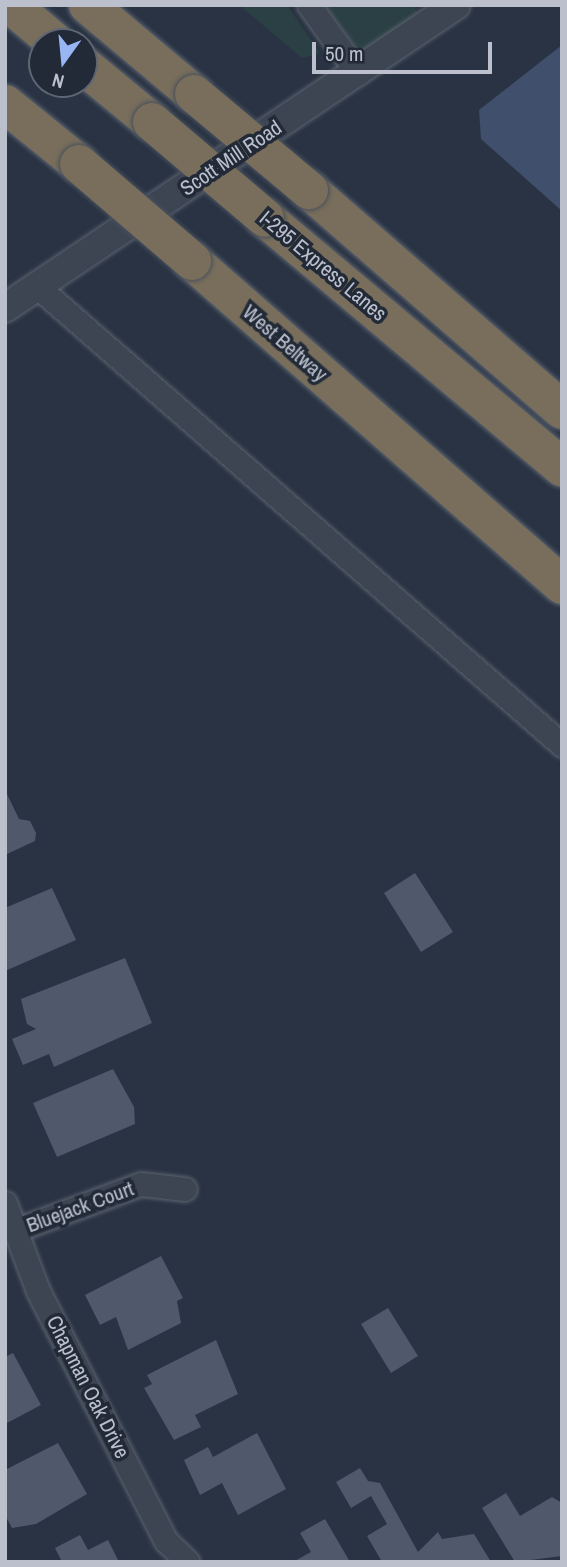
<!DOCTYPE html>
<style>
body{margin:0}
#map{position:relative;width:567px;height:1567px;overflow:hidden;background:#293343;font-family:"Archivo Narrow",sans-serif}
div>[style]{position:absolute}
.green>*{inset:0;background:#2b4044}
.water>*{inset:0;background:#404f6b}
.building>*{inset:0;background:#50596c}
.roads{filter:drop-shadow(0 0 2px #5c6370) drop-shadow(0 0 2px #5c6370)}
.minor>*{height:23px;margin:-11.5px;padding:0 11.5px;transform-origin:11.5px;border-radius:11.5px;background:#3d4553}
.tertiary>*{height:28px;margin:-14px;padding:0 14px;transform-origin:14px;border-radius:14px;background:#3d4553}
.motorway>*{height:38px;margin:-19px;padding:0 19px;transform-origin:19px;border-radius:19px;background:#786e5b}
.bridges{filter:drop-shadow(0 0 2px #48505d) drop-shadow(0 0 2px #48505d)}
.motorway-bridge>*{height:38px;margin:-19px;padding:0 19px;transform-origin:19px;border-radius:19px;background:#786e5b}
span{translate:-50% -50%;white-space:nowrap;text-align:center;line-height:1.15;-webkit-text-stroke:7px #222a38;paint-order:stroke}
.street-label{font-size:21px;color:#bbc0cc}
.frame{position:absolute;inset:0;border:7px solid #bbc0cc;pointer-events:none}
.north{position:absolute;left:28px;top:28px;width:70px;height:70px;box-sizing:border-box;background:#222a38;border:2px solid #5f6673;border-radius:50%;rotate:195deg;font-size:19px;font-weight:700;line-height:28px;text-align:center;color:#bbc0cc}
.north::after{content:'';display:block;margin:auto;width:24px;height:32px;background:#98b6f4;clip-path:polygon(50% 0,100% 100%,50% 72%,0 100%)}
.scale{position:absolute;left:312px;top:42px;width:180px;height:32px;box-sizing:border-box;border:4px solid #bbc0cc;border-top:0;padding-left:9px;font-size:21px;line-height:24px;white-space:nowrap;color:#bbc0cc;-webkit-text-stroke:5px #222a38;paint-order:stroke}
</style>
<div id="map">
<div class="green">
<i style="clip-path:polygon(239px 5px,287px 5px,320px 53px,302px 58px)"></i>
<i style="clip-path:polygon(325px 5px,414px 5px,417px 13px,363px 57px)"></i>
</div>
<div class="water">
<i style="clip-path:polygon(562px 45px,562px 211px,481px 139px,479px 110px)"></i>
</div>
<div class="building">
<i style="clip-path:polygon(5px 790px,19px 819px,30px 821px,36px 833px,35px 841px,5px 855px)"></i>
<i style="clip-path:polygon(415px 873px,453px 932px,421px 952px,384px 893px)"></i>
<i style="clip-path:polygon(52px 888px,76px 940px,5px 971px,5px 908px)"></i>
<i style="clip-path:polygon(125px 958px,152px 1023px,54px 1067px,49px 1054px,23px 1065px,12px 1039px,36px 1029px,27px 1024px,21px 999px)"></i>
<i style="clip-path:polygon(113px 1069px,134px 1107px,135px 1124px,57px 1157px,33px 1103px)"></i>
<i style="clip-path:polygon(161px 1256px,183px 1298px,177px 1301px,181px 1323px,128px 1350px,116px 1317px,100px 1325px,85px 1295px)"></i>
<i style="clip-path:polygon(388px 1308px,418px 1356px,391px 1373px,361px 1324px)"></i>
<i style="clip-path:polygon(216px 1340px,238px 1394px,195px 1415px,201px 1427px,174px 1440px,144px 1388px,152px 1384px,147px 1375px)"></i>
<i style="clip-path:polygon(13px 1353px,41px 1405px,5px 1424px,5px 1357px)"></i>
<i style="clip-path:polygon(257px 1433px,286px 1489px,238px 1515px,222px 1483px,200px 1495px,184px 1460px,208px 1447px,213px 1457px)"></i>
<i style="clip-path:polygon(58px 1443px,87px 1494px,36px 1524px,12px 1528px,5px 1515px,5px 1470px)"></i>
<i style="clip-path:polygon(360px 1468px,368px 1481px,380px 1483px,418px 1552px,438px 1532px,442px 1539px,474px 1534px,491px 1562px,382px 1562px,367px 1536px,387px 1524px,371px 1496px,351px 1508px,336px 1482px)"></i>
<i style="clip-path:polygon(506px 1493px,520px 1516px,552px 1497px,562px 1503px,562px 1556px,515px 1562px,482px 1508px)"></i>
<i style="clip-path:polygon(325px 1519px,350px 1562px,293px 1562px,311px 1552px,300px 1533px)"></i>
<i style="clip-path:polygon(80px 1535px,88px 1550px,108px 1540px,119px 1562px,62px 1562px,55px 1548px)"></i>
</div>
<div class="roads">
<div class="minor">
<i style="left:309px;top:5px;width:84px;rotate:54.2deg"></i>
<i style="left:38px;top:287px;width:696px;rotate:41.15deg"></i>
<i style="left:5px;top:1203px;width:94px;rotate:69.4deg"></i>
<i style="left:38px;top:1291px;width:281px;rotate:62.9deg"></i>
<i style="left:166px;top:1541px;width:30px;rotate:44deg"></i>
<i style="left:16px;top:1230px;width:133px;rotate:-20.2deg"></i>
<i style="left:141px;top:1184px;width:44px;rotate:6.5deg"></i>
</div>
<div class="tertiary">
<i style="left:5px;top:308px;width:543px;rotate:-33.89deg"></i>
</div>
<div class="motorway">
<i style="left:11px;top:5px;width:57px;rotate:40.1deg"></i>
<i style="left:88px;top:5px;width:138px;rotate:40deg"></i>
<i style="left:84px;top:66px;width:88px;rotate:39.5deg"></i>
<i style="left:5px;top:104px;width:95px;rotate:39deg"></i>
<i style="left:309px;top:190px;width:335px;rotate:41deg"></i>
<i style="left:265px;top:218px;width:388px;rotate:40deg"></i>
<i style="left:192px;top:261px;width:492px;rotate:41.2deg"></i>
</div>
</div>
<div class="bridges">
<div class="motorway-bridge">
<i style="left:194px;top:94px;width:150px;rotate:39.9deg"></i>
<i style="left:152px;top:122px;width:148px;rotate:40.3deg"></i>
<i style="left:79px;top:164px;width:149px;rotate:40.6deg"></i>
</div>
</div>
<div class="street-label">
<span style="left:231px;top:158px;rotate:-34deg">Scott Mill Road</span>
<span style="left:323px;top:266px;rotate:40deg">I-295 Express Lanes</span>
<span style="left:285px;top:343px;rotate:41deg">West Beltway</span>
<span style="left:80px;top:1207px;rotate:-20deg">Bluejack Court</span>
<span style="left:88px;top:1387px;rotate:63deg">Chapman Oak Drive</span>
</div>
<div class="frame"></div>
<div class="north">N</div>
<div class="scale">50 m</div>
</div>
